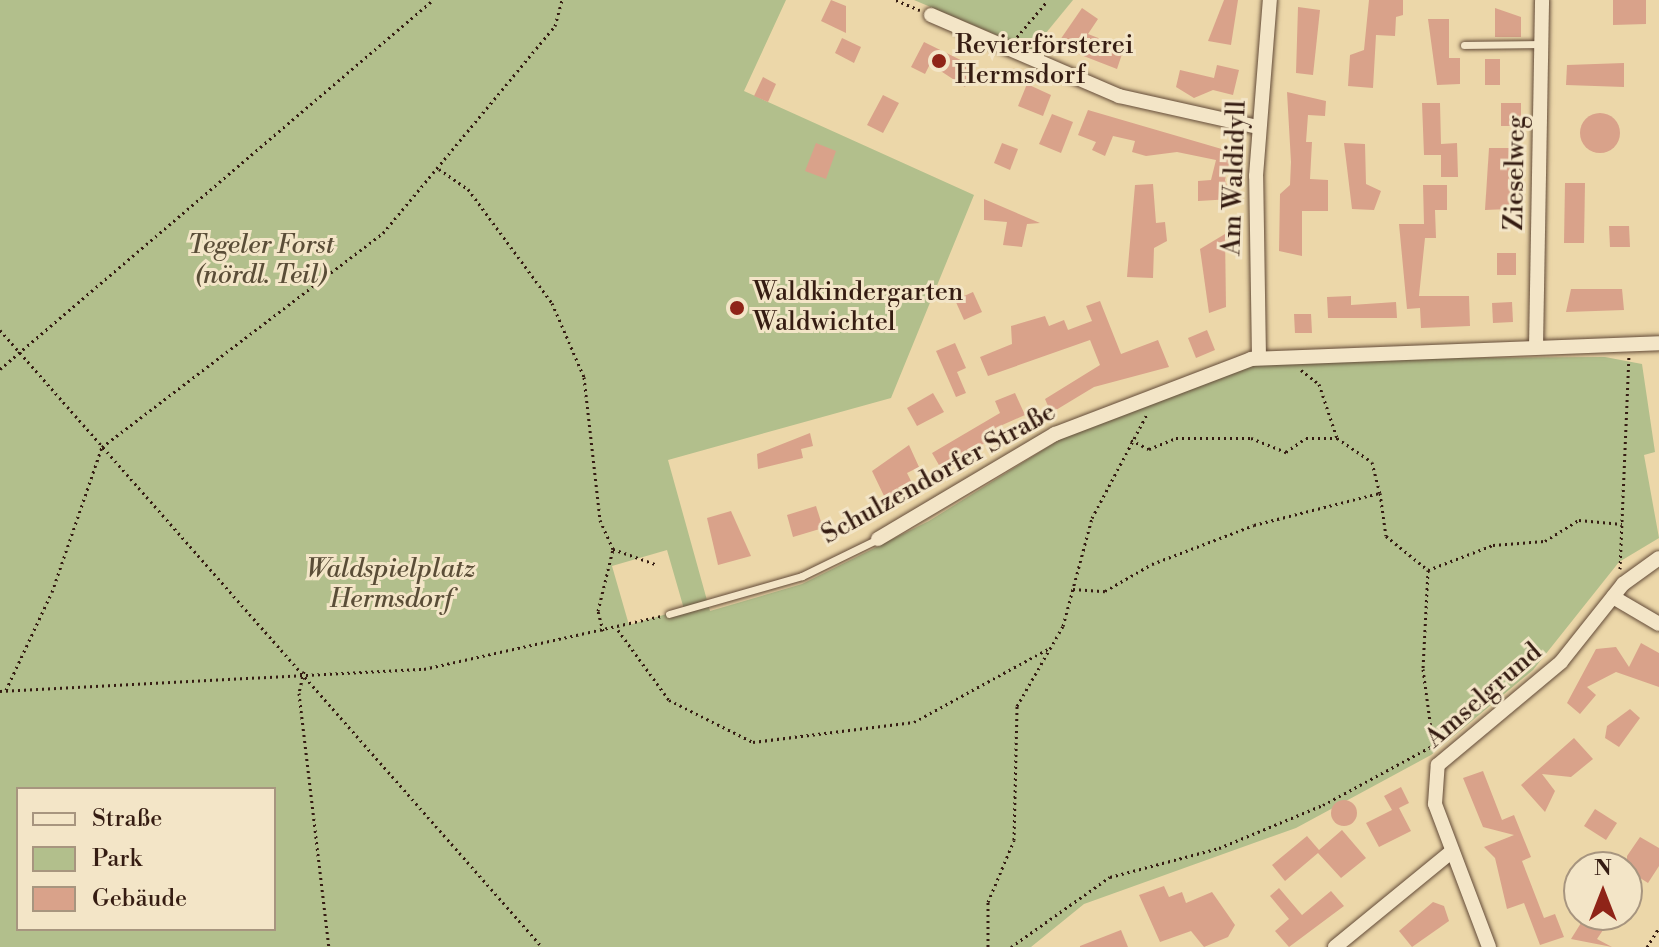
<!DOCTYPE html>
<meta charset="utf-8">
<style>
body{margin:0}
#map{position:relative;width:1659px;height:947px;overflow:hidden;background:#ecd7a9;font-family:"Libre Bodoni",serif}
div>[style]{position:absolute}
.green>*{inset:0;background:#b2bf8c}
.building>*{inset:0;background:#d9a28a}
.round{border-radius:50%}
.path>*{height:3px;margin-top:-1.5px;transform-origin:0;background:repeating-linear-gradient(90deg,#351c12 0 2px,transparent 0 6px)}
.roads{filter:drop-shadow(0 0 2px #634b38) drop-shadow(0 0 2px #634b38)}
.lane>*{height:7px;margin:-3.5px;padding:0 3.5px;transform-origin:3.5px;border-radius:3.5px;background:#f3e5c7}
.street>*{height:14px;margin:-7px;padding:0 7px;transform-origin:7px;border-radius:7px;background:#f3e5c7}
.dots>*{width:22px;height:22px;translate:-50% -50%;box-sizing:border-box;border:4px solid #f3e5c7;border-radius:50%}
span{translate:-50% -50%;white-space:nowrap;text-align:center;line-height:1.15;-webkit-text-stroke:6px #f3e5c7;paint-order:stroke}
.poi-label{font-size:26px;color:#351c12}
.left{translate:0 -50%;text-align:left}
.street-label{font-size:26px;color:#351c12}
.park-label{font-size:26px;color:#5a4d37;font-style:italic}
.legend{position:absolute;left:16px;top:787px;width:260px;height:144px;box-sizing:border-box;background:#f3e5c7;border:2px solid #a7957f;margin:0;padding:10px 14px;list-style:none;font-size:24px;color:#351c12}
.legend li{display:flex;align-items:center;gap:16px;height:40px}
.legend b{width:40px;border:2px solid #a7957f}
.north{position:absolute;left:1563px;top:851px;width:80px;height:80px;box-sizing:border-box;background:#f3e5c7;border:2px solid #a7957f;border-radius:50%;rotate:0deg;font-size:22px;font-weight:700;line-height:32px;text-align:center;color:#351c12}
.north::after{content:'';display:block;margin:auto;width:28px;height:36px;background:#8f2418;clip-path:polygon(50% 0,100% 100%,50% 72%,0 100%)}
</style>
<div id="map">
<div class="green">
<i style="clip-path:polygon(evenodd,0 0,786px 0,744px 91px,974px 195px,891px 398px,668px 460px,710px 611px,802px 584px,929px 521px,1059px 440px,1241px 367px,1302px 359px,1605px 357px,1642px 364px,1655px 452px,1644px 455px,1659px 538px,1619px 562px,1533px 670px,1431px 755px,1296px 828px,1084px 904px,1031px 947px,0 947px,0 0,667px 550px,684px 609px,629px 625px,612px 566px,667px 550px,0 0,18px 789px,274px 789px,274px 929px,18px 929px,18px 789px)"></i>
<i style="clip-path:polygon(914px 0,1073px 0,1032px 50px)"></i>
</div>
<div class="building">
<i style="clip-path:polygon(831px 0,846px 6px,846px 33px,821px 21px)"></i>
<i style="clip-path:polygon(1224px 0,1238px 0,1231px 45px,1208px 41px)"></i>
<i style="clip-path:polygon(1369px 0,1403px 0,1403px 15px,1396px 17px,1395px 36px,1376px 35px,1373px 88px,1348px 86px,1350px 55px,1364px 50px)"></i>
<i style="clip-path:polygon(1613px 0,1646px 0,1646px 24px,1613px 25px)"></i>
<i style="clip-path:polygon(1298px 7px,1320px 10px,1313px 75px,1296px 73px)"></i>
<i style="clip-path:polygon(1082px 8px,1098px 19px,1088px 34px,1124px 48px,1117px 69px,1063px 48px,1060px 40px)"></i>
<i style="clip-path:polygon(1495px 8px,1521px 17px,1521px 37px,1495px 37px)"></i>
<i style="clip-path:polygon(1428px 19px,1449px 19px,1449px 58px,1460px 58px,1460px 84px,1437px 85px)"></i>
<i style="clip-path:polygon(842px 38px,861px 47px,854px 63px,835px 53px)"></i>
<i style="clip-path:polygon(924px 42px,975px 67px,965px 87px,930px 64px,925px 74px,911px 67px)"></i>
<i style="clip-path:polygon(1485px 59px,1500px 59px,1500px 85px,1485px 85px)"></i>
<i style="clip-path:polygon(1624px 63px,1624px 87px,1566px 85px,1567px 65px)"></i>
<i style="clip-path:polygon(1217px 65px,1239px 70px,1233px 95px,1213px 90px,1194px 98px,1176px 87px,1180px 70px,1214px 78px)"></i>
<i style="clip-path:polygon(763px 77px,776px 84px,768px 102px,754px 96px)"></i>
<i style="clip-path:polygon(1027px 84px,1051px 95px,1043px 116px,1018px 106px)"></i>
<i style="clip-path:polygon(1287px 92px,1326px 101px,1325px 116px,1308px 115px,1306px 142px,1312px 142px,1310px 179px,1328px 180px,1328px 211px,1302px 211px,1302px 256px,1279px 251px,1280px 194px,1290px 185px,1291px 162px)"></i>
<i style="clip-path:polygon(883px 95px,899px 103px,883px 133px,867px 125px)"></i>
<i style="clip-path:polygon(1422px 103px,1440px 103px,1441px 144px,1457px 143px,1458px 177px,1441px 177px,1441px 155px,1424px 155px)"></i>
<i style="clip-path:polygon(1501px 103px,1521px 103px,1521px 126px,1501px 126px)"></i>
<i style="clip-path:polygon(1088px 110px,1232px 152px,1225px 180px,1232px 199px,1198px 201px,1198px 181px,1211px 180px,1216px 160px,1177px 152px,1146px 156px,1132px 152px,1135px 141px,1113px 136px,1105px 156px,1092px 150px,1096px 142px,1078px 135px)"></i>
<i class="round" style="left:1580px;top:113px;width:40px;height:40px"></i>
<i style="clip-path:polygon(1052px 114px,1073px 122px,1061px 153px,1039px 144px)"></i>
<i style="clip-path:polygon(816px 143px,836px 151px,826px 179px,805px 171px)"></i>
<i style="clip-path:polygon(1002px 143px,1018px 149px,1010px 170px,994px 163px)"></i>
<i style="clip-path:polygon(1344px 143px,1365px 144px,1366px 184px,1381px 191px,1374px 210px,1352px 209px)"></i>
<i style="clip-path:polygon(1489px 148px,1513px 148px,1509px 209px,1485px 210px)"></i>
<i style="clip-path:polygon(1565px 183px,1585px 183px,1584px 243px,1564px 243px)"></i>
<i style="clip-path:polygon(1153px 184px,1156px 223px,1165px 222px,1167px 241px,1154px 248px,1153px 278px,1127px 277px,1135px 185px)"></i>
<i style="clip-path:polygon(1423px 185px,1447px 185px,1447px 210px,1435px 210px,1436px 238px,1425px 238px,1419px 296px,1469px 296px,1470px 326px,1421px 328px,1420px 308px,1407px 309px,1399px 224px,1424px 224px)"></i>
<i style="clip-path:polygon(984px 199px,1040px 223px,1027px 224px,1022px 247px,1003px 245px,1007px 222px,984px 220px)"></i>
<i style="clip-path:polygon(1609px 226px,1629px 226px,1630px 247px,1610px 247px)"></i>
<i style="clip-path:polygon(1225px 234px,1226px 307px,1209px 313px,1200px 249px)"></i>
<i style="clip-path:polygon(1497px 253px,1516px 253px,1516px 275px,1497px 275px)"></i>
<i style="clip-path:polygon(1571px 289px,1622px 289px,1624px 310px,1566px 312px)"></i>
<i style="clip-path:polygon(973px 292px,982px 312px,964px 320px,955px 300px)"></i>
<i style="clip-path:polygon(1351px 296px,1351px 305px,1396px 302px,1397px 318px,1328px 318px,1327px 297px)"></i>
<i style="clip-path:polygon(1100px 301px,1121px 354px,1158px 340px,1169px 367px,1094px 387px,1051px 413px,1045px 399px,1100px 365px,1090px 340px,988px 376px,980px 357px,1012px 344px,1011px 326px,1045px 316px,1049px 326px,1064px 320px,1068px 330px,1092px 321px,1086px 306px)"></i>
<i style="clip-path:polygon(1512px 302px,1513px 322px,1493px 323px,1492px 303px)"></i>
<i style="clip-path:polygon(1294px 314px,1311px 314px,1312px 333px,1295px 333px)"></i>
<i style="clip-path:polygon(1207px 330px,1215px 350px,1196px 358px,1188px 338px)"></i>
<i style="clip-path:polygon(955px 343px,966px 368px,957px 372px,966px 393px,956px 397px,936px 351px)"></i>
<i style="clip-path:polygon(933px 393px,944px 412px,917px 426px,907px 408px)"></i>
<i style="clip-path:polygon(1015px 393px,1025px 415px,991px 430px,995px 439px,958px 455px,962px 461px,943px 472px,932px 453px,1000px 413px,995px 401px)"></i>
<i style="clip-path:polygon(810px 433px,813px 446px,801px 449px,803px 458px,758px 469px,757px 454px)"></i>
<i style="clip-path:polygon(909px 445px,919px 467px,907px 473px,913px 485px,885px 498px,872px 471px)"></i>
<i style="clip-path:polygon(816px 506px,823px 528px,793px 537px,787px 515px)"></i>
<i style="clip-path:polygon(731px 511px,751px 556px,718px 565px,707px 518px)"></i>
<i style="clip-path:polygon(1641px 643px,1659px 653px,1659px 687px,1616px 672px,1587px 687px,1596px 695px,1580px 714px,1567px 703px,1596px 649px,1616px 647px,1629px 667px)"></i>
<i style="clip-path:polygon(1630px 709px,1640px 718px,1619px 747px,1605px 738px,1607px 726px)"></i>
<i style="clip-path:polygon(1574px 738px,1593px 759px,1571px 777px,1542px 774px,1555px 791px,1545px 812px,1521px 785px)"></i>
<i style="clip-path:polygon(1483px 771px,1502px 820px,1514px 815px,1531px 857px,1522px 861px,1544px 918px,1555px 914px,1564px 937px,1540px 945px,1524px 903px,1507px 909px,1495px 858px,1484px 847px,1514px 835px,1483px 827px,1463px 778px)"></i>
<i style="clip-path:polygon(1401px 787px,1409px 803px,1399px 808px,1411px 831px,1379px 847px,1366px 823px,1392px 810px,1384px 796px)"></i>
<i class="round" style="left:1331px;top:800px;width:26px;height:26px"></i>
<i style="clip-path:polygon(1595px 809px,1617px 823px,1606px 840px,1584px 826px)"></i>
<i style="clip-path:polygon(1342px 830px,1366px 858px,1341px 878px,1318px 853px,1285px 881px,1272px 865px,1307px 836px,1319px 850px)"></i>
<i style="clip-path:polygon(1640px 837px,1659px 848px,1659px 866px,1648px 883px,1637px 876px,1627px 895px,1627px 856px)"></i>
<i style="clip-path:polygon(1164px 886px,1169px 897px,1182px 892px,1186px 903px,1212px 892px,1235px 925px,1228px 937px,1204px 947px,1191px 931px,1160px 942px,1139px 895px)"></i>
<i style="clip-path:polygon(1279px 888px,1302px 915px,1331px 891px,1344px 906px,1289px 947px,1275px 931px,1289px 919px,1270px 896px)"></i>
<i style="clip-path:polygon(1433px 902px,1444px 906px,1449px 921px,1412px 947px,1399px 931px)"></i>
<i style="clip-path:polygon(1586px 915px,1613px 915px,1597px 939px,1612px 947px,1571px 939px)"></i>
<i style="clip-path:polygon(1121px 930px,1128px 947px,1080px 947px,1080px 946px)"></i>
</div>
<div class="path">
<i style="left:896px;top:0;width:26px;rotate:23deg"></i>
<i style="left:1017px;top:37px;width:48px;rotate:-50deg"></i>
<i style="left:439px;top:169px;width:35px;rotate:35deg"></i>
<i style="left:468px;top:189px;width:142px;rotate:53.6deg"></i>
<i style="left:552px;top:303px;width:81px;rotate:66.6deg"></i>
<i style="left:584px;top:377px;width:144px;rotate:83.6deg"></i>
<i style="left:600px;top:520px;width:32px;rotate:66deg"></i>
<i style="left:613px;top:549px;width:45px;rotate:19.7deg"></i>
<i style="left:0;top:330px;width:821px;rotate:48.7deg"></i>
<i style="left:0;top:369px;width:569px;rotate:-40.44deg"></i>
<i style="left:1301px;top:370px;width:23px;rotate:38deg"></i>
<i style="left:1319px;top:384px;width:57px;rotate:71.6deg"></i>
<i style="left:1337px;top:438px;width:42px;rotate:34.4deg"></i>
<i style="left:1372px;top:462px;width:32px;rotate:76deg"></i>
<i style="left:1131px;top:440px;width:20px;rotate:27deg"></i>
<i style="left:1149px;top:449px;width:29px;rotate:-22deg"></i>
<i style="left:1176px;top:438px;width:75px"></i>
<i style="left:1251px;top:438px;width:38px;rotate:22deg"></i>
<i style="left:1286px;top:452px;width:24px;rotate:-35deg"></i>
<i style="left:1306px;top:438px;width:31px"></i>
<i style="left:1620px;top:569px;width:212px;rotate:-87.6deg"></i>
<i style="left:1428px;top:570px;width:70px;rotate:-21deg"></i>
<i style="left:1493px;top:545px;width:52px;rotate:-4.4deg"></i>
<i style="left:1545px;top:541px;width:40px;rotate:-32deg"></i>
<i style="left:1579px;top:520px;width:43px;rotate:5.3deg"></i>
<i style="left:1073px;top:589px;width:32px;rotate:4deg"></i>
<i style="left:1105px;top:591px;width:54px;rotate:-29.9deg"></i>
<i style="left:1152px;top:564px;width:109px;rotate:-20.9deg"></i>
<i style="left:1254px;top:525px;width:130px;rotate:-14.3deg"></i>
<i style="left:1380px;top:493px;width:43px;rotate:82.1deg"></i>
<i style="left:1386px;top:536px;width:54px;rotate:39deg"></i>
<i style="left:1428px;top:570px;width:99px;rotate:92.9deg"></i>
<i style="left:1423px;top:669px;width:76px;rotate:82.4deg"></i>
<i style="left:618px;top:630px;width:87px;rotate:53.9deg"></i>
<i style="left:669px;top:700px;width:94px;rotate:26.6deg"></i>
<i style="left:753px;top:742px;width:162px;rotate:-7.1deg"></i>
<i style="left:914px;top:722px;width:153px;rotate:-28.6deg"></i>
<i style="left:603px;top:631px;width:21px;rotate:-104deg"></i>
<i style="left:598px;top:611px;width:64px;rotate:-76.4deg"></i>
<i style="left:304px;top:671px;width:23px;rotate:103deg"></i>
<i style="left:299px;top:693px;width:256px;rotate:83.3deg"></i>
<i style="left:6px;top:690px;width:108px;rotate:-64.9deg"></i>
<i style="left:52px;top:592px;width:153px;rotate:-71deg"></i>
<i style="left:102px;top:447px;width:353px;rotate:-37.3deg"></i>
<i style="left:383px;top:233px;width:269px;rotate:-50.3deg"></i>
<i style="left:555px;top:26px;width:27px;rotate:-75deg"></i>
<i style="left:0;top:691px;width:425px;rotate:-3deg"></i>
<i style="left:424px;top:669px;width:243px;rotate:-12.6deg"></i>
<i style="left:988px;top:947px;width:45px;rotate:-90deg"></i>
<i style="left:988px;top:902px;width:67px;rotate:-67.2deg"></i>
<i style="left:1014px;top:840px;width:134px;rotate:-88.7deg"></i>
<i style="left:1017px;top:706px;width:92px;rotate:-60.1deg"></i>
<i style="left:1063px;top:626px;width:112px;rotate:-75deg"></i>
<i style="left:1092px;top:518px;width:118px;rotate:-62.1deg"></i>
<i style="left:1011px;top:947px;width:121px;rotate:-35.3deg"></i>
<i style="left:1110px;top:877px;width:113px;rotate:-14.9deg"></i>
<i style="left:1219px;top:848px;width:113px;rotate:-22.5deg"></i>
<i style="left:1323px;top:805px;width:126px;rotate:-28.4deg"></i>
<i style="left:1647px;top:947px;width:22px;rotate:-58deg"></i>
</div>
<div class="roads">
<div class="lane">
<i style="left:1464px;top:45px;width:76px;rotate:-0.8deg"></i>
<i style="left:669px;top:614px;width:138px;rotate:-15.9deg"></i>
<i style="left:802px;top:576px;width:85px;rotate:-26deg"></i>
</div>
<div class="street">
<i style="left:931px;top:15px;width:205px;rotate:23.3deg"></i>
<i style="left:1119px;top:96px;width:142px;rotate:12.6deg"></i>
<i style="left:1536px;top:347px;width:347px;rotate:-89deg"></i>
<i style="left:1259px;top:358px;width:182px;rotate:-90.9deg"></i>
<i style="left:1256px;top:176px;width:177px;rotate:-85.5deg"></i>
<i style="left:878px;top:539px;width:206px;rotate:-30.7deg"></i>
<i style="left:1055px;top:434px;width:210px;rotate:-20.9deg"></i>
<i style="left:1251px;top:359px;width:408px;rotate:-2.2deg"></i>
<i style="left:1613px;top:597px;width:53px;rotate:30.4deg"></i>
<i style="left:1335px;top:947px;width:150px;rotate:-39.3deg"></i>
<i style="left:1489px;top:947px;width:153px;rotate:-110.7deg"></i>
<i style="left:1435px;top:804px;width:39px;rotate:-86deg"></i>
<i style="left:1438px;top:765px;width:160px;rotate:-39.9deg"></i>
<i style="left:1561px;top:662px;width:100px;rotate:-51.5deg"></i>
<i style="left:1623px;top:584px;width:44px;rotate:-35.8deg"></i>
</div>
</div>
<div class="dots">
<i style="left:939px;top:61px;background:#8f2418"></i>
<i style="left:737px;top:308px;background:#8f2418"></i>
</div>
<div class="poi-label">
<span class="left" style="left:955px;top:61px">Revierförsterei<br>Hermsdorf</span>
<span class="left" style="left:753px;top:308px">Waldkindergarten<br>Waldwichtel</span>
</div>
<div class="street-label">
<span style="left:1516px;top:173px;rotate:-89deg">Zieselweg</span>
<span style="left:1235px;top:178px;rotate:-88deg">Am Waldidyll</span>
<span style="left:939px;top:474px;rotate:-29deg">Schulzendorfer Straße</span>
<span style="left:1484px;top:696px;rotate:-41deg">Amselgrund</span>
</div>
<div class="park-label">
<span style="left:261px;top:261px">Tegeler Forst<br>(nördl. Teil)</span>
<span style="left:391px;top:585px">Waldspielplatz<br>Hermsdorf</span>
</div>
<ul class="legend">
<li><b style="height:10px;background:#f3e5c7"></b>Straße</li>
<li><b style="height:22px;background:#b2bf8c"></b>Park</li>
<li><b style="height:22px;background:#d9a28a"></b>Gebäude</li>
</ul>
<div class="north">N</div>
</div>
